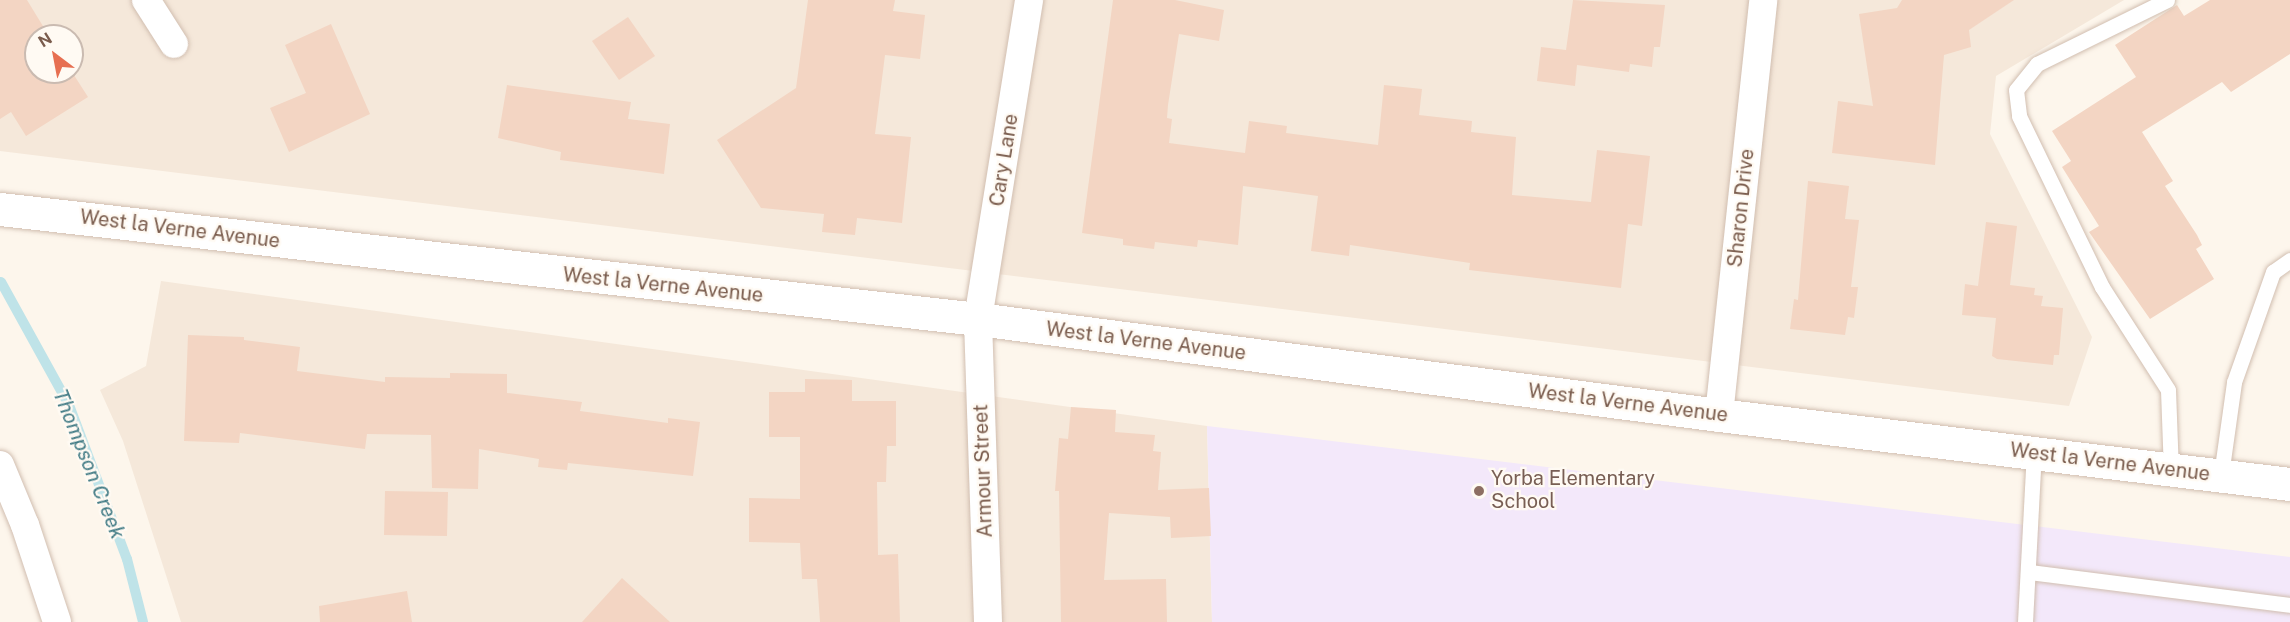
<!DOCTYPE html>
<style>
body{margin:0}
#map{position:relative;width:2290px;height:622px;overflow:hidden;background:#fdf6ec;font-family:"Public Sans",sans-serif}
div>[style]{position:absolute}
.residential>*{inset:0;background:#f5e8da}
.education>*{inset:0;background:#f3e8fa}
.stream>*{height:10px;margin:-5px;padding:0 5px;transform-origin:5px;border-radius:5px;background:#bfe3e8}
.building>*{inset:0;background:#f3d5c3}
.roads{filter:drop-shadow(0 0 2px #d1beb0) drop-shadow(0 0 2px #d1beb0)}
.lane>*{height:15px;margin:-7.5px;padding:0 7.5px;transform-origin:7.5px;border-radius:7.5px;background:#fff}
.street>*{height:28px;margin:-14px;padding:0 14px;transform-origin:14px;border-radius:14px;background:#fff}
.secondary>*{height:33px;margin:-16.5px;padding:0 16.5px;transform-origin:16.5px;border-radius:16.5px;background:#fff}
.dots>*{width:16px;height:16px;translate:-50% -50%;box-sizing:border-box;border:3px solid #fffaf3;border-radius:50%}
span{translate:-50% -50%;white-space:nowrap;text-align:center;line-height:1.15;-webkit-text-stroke:4.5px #fffaf3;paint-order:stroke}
.street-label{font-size:20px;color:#7a5c4d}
.education-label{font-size:20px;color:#785e54}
.left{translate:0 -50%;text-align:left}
.water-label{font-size:21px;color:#437c86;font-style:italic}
.north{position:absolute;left:24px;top:24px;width:60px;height:60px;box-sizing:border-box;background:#fffaf3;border:2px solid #cabbb1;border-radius:50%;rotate:328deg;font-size:16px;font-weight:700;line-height:24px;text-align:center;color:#7a5c4d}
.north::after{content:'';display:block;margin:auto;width:21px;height:27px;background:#e76f51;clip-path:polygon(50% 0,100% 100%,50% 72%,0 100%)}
</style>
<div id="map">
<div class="residential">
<i style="clip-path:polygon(evenodd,0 0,2124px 0,1996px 76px,1990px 134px,2092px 337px,2069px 406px,0 151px,0 0,36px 36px,72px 36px,72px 72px,36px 72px,36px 36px)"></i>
<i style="clip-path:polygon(161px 281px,1207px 426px,1212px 622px,181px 622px,123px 441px,100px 390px,146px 366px)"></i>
</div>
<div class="education">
<i style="clip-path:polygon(1207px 426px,2290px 557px,2290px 622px,1212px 622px)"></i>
</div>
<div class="stream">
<i style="left:1px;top:282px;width:141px;rotate:61.1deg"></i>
<i style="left:69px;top:405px;width:165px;rotate:69.4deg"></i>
<i style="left:127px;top:559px;width:65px;rotate:75.7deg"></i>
</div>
<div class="building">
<i style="clip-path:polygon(0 0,27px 0,49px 36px,36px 36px,36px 72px,72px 72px,88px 97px,26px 136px,11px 112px,0 119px)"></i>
<i style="clip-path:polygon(808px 0,895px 0,893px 11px,925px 15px,920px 59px,885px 55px,875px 134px,911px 137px,902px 223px,857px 218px,855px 235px,822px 232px,824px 214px,761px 208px,717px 140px,796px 88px)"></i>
<i style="clip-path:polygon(1113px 0,1175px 0,1224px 10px,1219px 41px,1179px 34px,1168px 105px,1167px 118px,1172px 119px,1169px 143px,1245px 153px,1249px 121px,1287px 126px,1286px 133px,1378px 145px,1384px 85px,1422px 89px,1419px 115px,1472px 121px,1471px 132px,1516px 137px,1512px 195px,1591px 202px,1597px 150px,1650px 156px,1642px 226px,1628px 224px,1621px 288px,1469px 270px,1470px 263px,1350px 245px,1349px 256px,1311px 251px,1318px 196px,1243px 186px,1238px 245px,1198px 240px,1197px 247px,1155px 242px,1154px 249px,1123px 245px,1123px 239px,1082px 233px)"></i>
<i style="clip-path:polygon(1573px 0,1665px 5px,1660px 47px,1654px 47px,1652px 67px,1630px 64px,1629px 72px,1577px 65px,1575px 86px,1537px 81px,1541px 47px,1566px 50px)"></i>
<i style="clip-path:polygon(1902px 0,2014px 0,1969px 30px,1971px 47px,1944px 55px,1935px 165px,1832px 153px,1838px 101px,1873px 106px,1859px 14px,1897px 8px)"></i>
<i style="clip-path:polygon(2210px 0,2290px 0,2290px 54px,2231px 92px,2222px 82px,2142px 132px,2173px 181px,2165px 186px,2197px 235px,2202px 245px,2196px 249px,2214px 279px,2150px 319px,2089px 232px,2099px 226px,2062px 167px,2071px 161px,2052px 131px,2136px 77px,2115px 45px,2177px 5px,2184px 16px)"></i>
<i style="clip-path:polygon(628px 17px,655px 56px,619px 80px,592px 41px)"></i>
<i style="clip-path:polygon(331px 24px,370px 114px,289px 152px,270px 108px,306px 93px,285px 45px)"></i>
<i style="clip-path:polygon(507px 85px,631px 102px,628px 119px,670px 124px,664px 174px,560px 160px,561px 152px,498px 138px)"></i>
<i style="clip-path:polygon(1808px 181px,1849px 186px,1845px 219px,1859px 220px,1851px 287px,1858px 287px,1854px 318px,1848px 317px,1845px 335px,1790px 329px,1794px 299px,1798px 300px)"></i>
<i style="clip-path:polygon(1986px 222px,2017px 226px,2010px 285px,2035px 288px,2034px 295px,2043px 296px,2041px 306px,2063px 308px,2059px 355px,2054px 355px,2053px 365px,1997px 359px,1992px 356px,1996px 318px,1962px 315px,1965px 284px,1978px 286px)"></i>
<i style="clip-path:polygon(188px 335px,244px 337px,244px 340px,300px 347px,297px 371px,385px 382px,385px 377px,450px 378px,450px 373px,507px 374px,507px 393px,582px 402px,580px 411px,668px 423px,668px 418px,700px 422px,693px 476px,568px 463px,567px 470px,538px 467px,539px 459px,479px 449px,478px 489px,432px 488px,431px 435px,367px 434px,365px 449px,240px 433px,239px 443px,184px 441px)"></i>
<i style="clip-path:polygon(805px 379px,852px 380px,852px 401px,896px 401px,896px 446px,887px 446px,886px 482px,877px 482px,878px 555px,898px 554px,900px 622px,820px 622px,817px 579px,802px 579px,800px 543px,749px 542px,749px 498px,800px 499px,800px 437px,769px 437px,769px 392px,805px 392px)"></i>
<i style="clip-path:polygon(1071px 407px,1116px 410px,1115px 432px,1155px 435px,1153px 451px,1161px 452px,1158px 490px,1209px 488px,1211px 536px,1171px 538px,1170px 517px,1109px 513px,1104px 580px,1166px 579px,1167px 622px,1061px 622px,1059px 491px,1055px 491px,1059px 438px,1068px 439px)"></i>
<i style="clip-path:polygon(385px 491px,448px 492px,447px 536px,384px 535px)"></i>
<i style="clip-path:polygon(622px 578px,670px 622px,582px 622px)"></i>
<i style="clip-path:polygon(407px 591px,412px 622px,320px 622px,319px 606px)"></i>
</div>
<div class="roads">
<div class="lane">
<i style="left:2167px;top:0;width:145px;rotate:153.8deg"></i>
<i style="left:2037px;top:64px;width:33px;rotate:129deg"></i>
<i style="left:2016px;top:90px;width:26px;rotate:83deg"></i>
<i style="left:2019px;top:116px;width:190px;rotate:64.1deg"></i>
<i style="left:2102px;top:287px;width:122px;rotate:57.3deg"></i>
<i style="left:2168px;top:390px;width:80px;rotate:87.9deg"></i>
<i style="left:2221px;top:475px;width:94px;rotate:-82deg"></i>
<i style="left:2234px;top:382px;width:117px;rotate:-70.5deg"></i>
<i style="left:2273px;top:272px;width:21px;rotate:-35deg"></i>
<i style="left:2029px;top:572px;width:263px;rotate:7.2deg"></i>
<i style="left:2025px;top:622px;width:169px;rotate:-87deg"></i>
</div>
<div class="street">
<i style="left:146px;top:0;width:52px;rotate:57.5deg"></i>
<i style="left:1719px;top:415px;width:417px;rotate:-83.9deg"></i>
<i style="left:0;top:465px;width:65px;rotate:67.4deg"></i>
<i style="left:25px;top:525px;width:102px;rotate:71.7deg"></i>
<i style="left:988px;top:622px;width:303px;rotate:-91.9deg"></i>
<i style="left:978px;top:319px;width:323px;rotate:-80.9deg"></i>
</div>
<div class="secondary">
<i style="left:0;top:209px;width:984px;rotate:6.42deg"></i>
<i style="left:978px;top:319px;width:747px;rotate:7.38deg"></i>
<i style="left:1719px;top:415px;width:575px;rotate:6.89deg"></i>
</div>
</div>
<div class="dots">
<i style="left:1479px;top:491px;background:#8d6e63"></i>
</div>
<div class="street-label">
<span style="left:1004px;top:160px;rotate:-81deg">Cary Lane</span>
<span style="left:1741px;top:208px;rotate:-84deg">Sharon Drive</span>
<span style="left:180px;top:229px;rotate:7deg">West la Verne Avenue</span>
<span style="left:663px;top:285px;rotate:6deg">West la Verne Avenue</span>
<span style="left:1146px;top:341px;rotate:7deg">West la Verne Avenue</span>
<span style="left:1628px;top:403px;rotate:7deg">West la Verne Avenue</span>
<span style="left:2110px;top:462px;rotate:7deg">West la Verne Avenue</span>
<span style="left:983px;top:471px;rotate:-92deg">Armour Street</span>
</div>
<div class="education-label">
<span class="left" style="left:1491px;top:490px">Yorba Elementary<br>School</span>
</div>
<div class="water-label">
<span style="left:89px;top:464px;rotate:68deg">Thompson Creek</span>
</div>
<div class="north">N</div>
</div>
